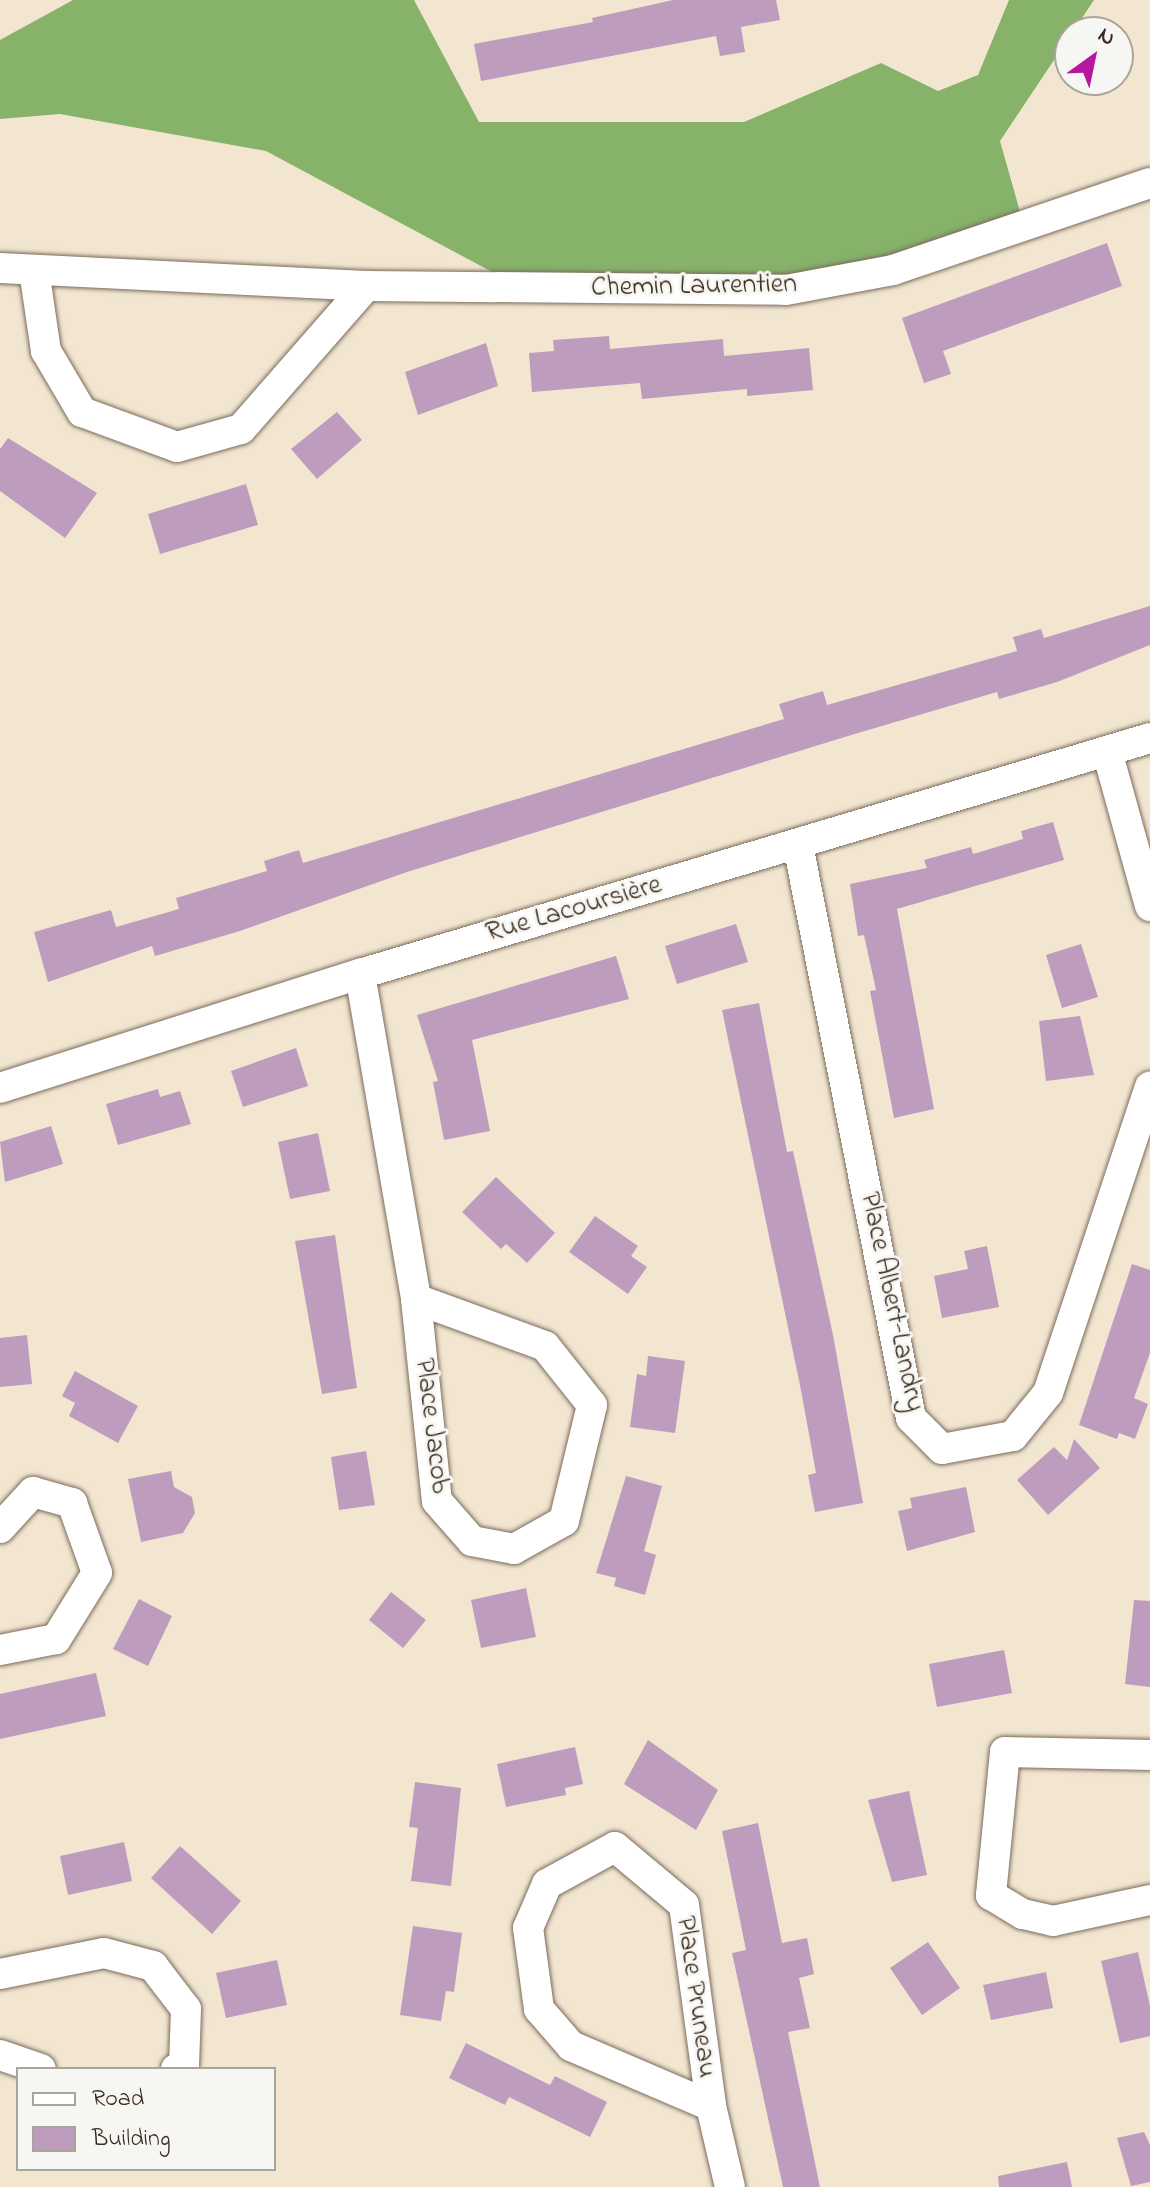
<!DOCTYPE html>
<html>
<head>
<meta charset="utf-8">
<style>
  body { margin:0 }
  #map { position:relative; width:1150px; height:2187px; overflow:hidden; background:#f3e6d1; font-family:"Indie Flower",sans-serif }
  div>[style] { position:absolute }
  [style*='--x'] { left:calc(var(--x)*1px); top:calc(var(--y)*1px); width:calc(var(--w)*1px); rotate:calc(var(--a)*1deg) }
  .forest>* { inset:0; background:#86b26a }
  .building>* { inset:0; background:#be9cbd }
  .roads { filter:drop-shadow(0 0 2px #7b6c5d) drop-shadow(0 0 2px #7b6c5d) }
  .street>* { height:30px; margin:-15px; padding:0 15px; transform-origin:15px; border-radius:15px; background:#fff }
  span { translate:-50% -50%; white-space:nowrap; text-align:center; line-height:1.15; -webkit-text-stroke:6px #f6f6f2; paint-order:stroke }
  .street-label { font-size:28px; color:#3b2a1e }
  .legend { position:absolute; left:16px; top:2067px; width:260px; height:104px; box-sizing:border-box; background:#f6f6f2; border:2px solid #aba49d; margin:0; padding:10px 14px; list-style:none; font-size:24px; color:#3b2a1e }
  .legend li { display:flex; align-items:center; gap:16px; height:40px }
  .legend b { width:40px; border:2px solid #aba49d }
  .north { position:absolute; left:1054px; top:16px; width:80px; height:80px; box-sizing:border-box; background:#f6f6f2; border:2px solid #aba49d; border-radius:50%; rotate:33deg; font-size:22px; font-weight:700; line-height:32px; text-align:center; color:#3b2a1e }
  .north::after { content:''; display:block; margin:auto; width:28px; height:36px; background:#b5179e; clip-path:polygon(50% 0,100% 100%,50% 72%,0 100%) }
</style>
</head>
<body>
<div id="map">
  <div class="forest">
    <div style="clip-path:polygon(73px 0,414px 0,479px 122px,744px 122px,881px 63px,938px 91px,978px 75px,1009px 0,1094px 0,1000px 141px,1024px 226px,893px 270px,522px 288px,266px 151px,60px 114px,0 119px,0 40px)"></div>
  </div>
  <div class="building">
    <div style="clip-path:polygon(673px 0,776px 0,780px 20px,741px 27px,745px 52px,720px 56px,716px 36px,481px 81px,474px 44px,593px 22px,592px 18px)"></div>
    <div style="clip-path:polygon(1107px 243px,1122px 286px,943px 351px,951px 374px,924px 383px,902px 318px)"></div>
    <div style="clip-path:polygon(609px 336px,610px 349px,723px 339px,724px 356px,809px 348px,813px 390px,747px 396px,747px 389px,642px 399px,640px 383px,532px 392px,529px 353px,554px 351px,553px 340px)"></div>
    <div style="clip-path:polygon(486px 343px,498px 386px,418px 415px,405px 372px)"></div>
    <div style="clip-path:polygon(337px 412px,362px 440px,317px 479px,291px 449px)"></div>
    <div style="clip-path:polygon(8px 438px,97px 493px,65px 538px,0 491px,0 449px)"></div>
    <div style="clip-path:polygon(246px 484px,258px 525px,160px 554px,148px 514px)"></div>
    <div style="clip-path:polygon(1150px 606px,1150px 645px,1057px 682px,999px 699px,997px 692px,848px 736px,407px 872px,240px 931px,155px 956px,152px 946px,48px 982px,34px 932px,111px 910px,116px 927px,179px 909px,176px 898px,267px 871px,264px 861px,299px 850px,303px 863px,784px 719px,779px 704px,823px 691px,827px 705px,1017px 651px,1013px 637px,1041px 629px,1044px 638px)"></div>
    <div style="clip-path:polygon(1053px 822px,1064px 860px,897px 909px,934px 1109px,894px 1118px,870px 991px,876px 990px,864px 935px,858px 936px,850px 884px,927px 868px,924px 860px,971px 847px,973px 854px,1023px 839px,1021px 831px)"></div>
    <div style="clip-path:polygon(736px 924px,748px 962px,677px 984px,665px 946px)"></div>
    <div style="clip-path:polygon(1081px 944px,1098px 997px,1062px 1008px,1046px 955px)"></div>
    <div style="clip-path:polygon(616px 956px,629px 999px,472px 1040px,490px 1131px,444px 1140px,433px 1082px,438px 1081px,417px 1015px)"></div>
    <div style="clip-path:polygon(759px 1003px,787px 1152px,793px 1151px,833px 1335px,863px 1503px,815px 1512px,808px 1475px,816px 1473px,801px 1390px,722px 1010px)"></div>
    <div style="clip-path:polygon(1080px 1016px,1094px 1075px,1046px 1081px,1039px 1021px)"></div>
    <div style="clip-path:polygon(296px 1048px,308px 1086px,243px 1107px,231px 1071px)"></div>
    <div style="clip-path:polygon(158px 1089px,160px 1097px,180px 1091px,191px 1124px,118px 1145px,106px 1104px)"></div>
    <div style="clip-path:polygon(51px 1126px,63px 1164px,5px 1182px,0 1142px)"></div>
    <div style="clip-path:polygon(318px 1133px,330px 1191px,290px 1199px,278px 1142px)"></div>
    <div style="clip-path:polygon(496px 1177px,555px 1233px,527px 1263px,506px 1244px,501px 1249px,462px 1212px)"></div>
    <div style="clip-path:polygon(595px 1216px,638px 1246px,631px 1256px,647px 1267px,628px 1294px,569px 1252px)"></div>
    <div style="clip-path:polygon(335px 1235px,357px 1388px,322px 1394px,295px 1241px)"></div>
    <div style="clip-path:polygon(987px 1246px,999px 1307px,942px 1318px,934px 1276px,968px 1269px,964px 1251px)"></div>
    <div style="clip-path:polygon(1132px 1264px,1150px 1270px,1150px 1353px,1134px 1398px,1148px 1404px,1135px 1439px,1119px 1433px,1117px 1439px,1079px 1425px)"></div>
    <div style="clip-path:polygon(27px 1335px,32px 1384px,0 1387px,0 1338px)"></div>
    <div style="clip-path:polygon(648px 1356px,685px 1361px,675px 1433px,630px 1427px,637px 1374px,646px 1376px)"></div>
    <div style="clip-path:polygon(75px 1371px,138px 1406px,118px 1443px,69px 1416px,75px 1403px,62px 1396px)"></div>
    <div style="clip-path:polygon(1074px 1439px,1100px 1468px,1048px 1515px,1017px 1480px,1054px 1447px,1067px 1460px)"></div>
    <div style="clip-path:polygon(366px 1451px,375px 1505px,339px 1510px,331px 1457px)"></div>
    <div style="clip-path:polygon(171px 1471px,174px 1487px,192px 1497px,195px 1513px,183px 1533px,141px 1542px,128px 1479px)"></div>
    <div style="clip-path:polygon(626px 1476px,662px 1486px,644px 1551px,656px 1555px,645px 1595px,614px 1586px,616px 1578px,596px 1573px)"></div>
    <div style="clip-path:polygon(966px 1487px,975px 1532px,907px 1551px,898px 1511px,912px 1508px,910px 1498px)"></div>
    <div style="clip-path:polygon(526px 1588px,536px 1637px,481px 1648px,471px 1600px)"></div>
    <div style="clip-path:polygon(391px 1592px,426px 1620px,403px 1648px,369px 1620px)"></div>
    <div style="clip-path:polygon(139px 1599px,172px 1616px,148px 1666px,113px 1649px)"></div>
    <div style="clip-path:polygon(1134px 1600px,1150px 1601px,1150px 1687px,1125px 1684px)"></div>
    <div style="clip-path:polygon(1004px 1650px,1012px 1693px,937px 1707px,929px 1664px)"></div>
    <div style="clip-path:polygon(96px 1673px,106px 1716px,0 1739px,0 1694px)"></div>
    <div style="clip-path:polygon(648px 1740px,718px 1790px,696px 1830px,624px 1784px)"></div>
    <div style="clip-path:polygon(575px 1747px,583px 1784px,565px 1788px,566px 1795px,506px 1807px,497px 1764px)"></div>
    <div style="clip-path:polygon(415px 1782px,461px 1788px,451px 1886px,411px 1881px,418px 1828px,409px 1827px)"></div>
    <div style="clip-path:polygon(909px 1791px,927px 1875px,892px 1882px,868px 1800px)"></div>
    <div style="clip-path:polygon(758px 1823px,782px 1943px,807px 1938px,814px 1974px,799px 1978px,810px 2028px,788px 2032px,820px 2187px,783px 2187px,732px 1953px,746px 1950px,722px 1831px)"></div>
    <div style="clip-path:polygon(124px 1842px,132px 1881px,68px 1895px,60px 1856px)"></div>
    <div style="clip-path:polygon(180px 1846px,241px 1901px,212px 1934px,151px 1878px)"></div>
    <div style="clip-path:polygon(413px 1926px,462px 1933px,454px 1992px,446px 1991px,441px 2021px,400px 2015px)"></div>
    <div style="clip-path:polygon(928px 1942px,960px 1988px,922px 2015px,890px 1968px)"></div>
    <div style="clip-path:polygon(1138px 1952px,1150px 2006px,1150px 2036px,1120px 2043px,1101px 1961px)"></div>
    <div style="clip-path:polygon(277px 1960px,287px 2005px,226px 2018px,216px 1973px)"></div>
    <div style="clip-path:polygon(1046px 1972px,1053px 2008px,991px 2020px,983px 1985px)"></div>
    <div style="clip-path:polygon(466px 2043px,550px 2085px,555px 2076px,607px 2102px,590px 2137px,509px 2097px,505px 2105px,449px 2078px)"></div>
    <div style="clip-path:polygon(1144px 2132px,1150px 2145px,1150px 2182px,1131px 2186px,1117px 2138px)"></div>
    <div style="clip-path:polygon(1067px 2162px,1072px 2187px,999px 2187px,998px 2176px)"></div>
  </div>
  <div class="roads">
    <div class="street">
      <div style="--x:0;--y:268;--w:366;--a:2.8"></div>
      <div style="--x:366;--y:286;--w:420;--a:0.5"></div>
      <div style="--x:786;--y:290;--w:109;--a:-10.6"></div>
      <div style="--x:893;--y:270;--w:271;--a:-18.7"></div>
      <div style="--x:34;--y:270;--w:82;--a:81.6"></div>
      <div style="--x:46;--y:351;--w:71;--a:59.5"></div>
      <div style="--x:82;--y:412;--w:101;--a:20.2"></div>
      <div style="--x:177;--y:447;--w:66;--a:-15.7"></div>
      <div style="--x:241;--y:429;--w:190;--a:-48.8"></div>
      <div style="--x:1107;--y:751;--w:161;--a:74.5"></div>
      <div style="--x:798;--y:845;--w:584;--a:78.84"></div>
      <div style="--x:911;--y:1418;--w:44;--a:45"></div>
      <div style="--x:942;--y:1449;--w:72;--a:-10.4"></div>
      <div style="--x:1013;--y:1436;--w:55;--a:-50.9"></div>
      <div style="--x:1048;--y:1393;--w:323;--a:-71.6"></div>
      <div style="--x:360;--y:974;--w:330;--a:80.2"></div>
      <div style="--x:416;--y:1299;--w:203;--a:84.1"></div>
      <div style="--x:437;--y:1501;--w:53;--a:48.8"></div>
      <div style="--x:472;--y:1541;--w:43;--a:10.8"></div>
      <div style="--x:514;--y:1549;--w:57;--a:-29.2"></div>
      <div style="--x:564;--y:1521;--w:119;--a:-76.4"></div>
      <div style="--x:592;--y:1405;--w:75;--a:-128.5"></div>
      <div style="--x:545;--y:1346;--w:137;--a:-160"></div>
      <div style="--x:0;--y:1088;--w:378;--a:-17.6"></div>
      <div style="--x:360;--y:974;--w:824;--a:-16.63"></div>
      <div style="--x:0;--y:1528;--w:49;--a:-47.5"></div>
      <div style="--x:33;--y:1492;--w:41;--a:15.8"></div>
      <div style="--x:72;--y:1503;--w:74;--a:70.3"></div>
      <div style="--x:97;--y:1573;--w:78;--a:121.8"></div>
      <div style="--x:56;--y:1639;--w:57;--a:168.9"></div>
      <div style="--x:1150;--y:1755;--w:145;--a:-178.8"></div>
      <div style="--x:1005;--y:1752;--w:144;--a:95.6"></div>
      <div style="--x:991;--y:1895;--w:37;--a:31"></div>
      <div style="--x:1023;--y:1914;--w:31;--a:13"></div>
      <div style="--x:1053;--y:1921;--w:99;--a:-12.2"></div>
      <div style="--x:0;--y:1974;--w:106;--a:-11.4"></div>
      <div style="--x:104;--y:1953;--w:51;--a:14.9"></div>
      <div style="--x:153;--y:1966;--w:54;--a:52.5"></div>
      <div style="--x:186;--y:2009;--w:56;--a:92"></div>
      <div style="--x:184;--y:2065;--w:9;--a:153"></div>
      <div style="--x:0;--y:2055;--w:43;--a:18.9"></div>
      <div style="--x:711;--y:2106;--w:152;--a:-156.8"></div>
      <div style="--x:571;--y:2046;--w:49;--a:-130.9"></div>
      <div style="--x:539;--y:2009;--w:82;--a:-97.7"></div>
      <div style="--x:528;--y:1928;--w:48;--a:-66.6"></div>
      <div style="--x:547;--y:1884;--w:77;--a:-28.6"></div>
      <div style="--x:615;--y:1847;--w:90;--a:40"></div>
      <div style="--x:684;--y:1905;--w:203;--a:82.3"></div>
      <div style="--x:711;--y:2106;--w:83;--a:76.8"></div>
    </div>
  </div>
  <div class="street-label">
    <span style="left:694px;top:287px;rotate:-1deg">Chemin Laurentien</span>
    <span style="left:574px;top:910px;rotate:-16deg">Rue Lacoursière</span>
    <span style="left:891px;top:1302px;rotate:78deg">Place Albert-Landry</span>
    <span style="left:431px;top:1426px;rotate:83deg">Place Jacob</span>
    <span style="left:695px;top:1997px;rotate:82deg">Place Pruneau</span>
  </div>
  <ul class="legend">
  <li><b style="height:10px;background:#fff"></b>Road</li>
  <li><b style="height:22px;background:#be9cbd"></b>Building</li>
  </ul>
  <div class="north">N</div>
</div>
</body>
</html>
